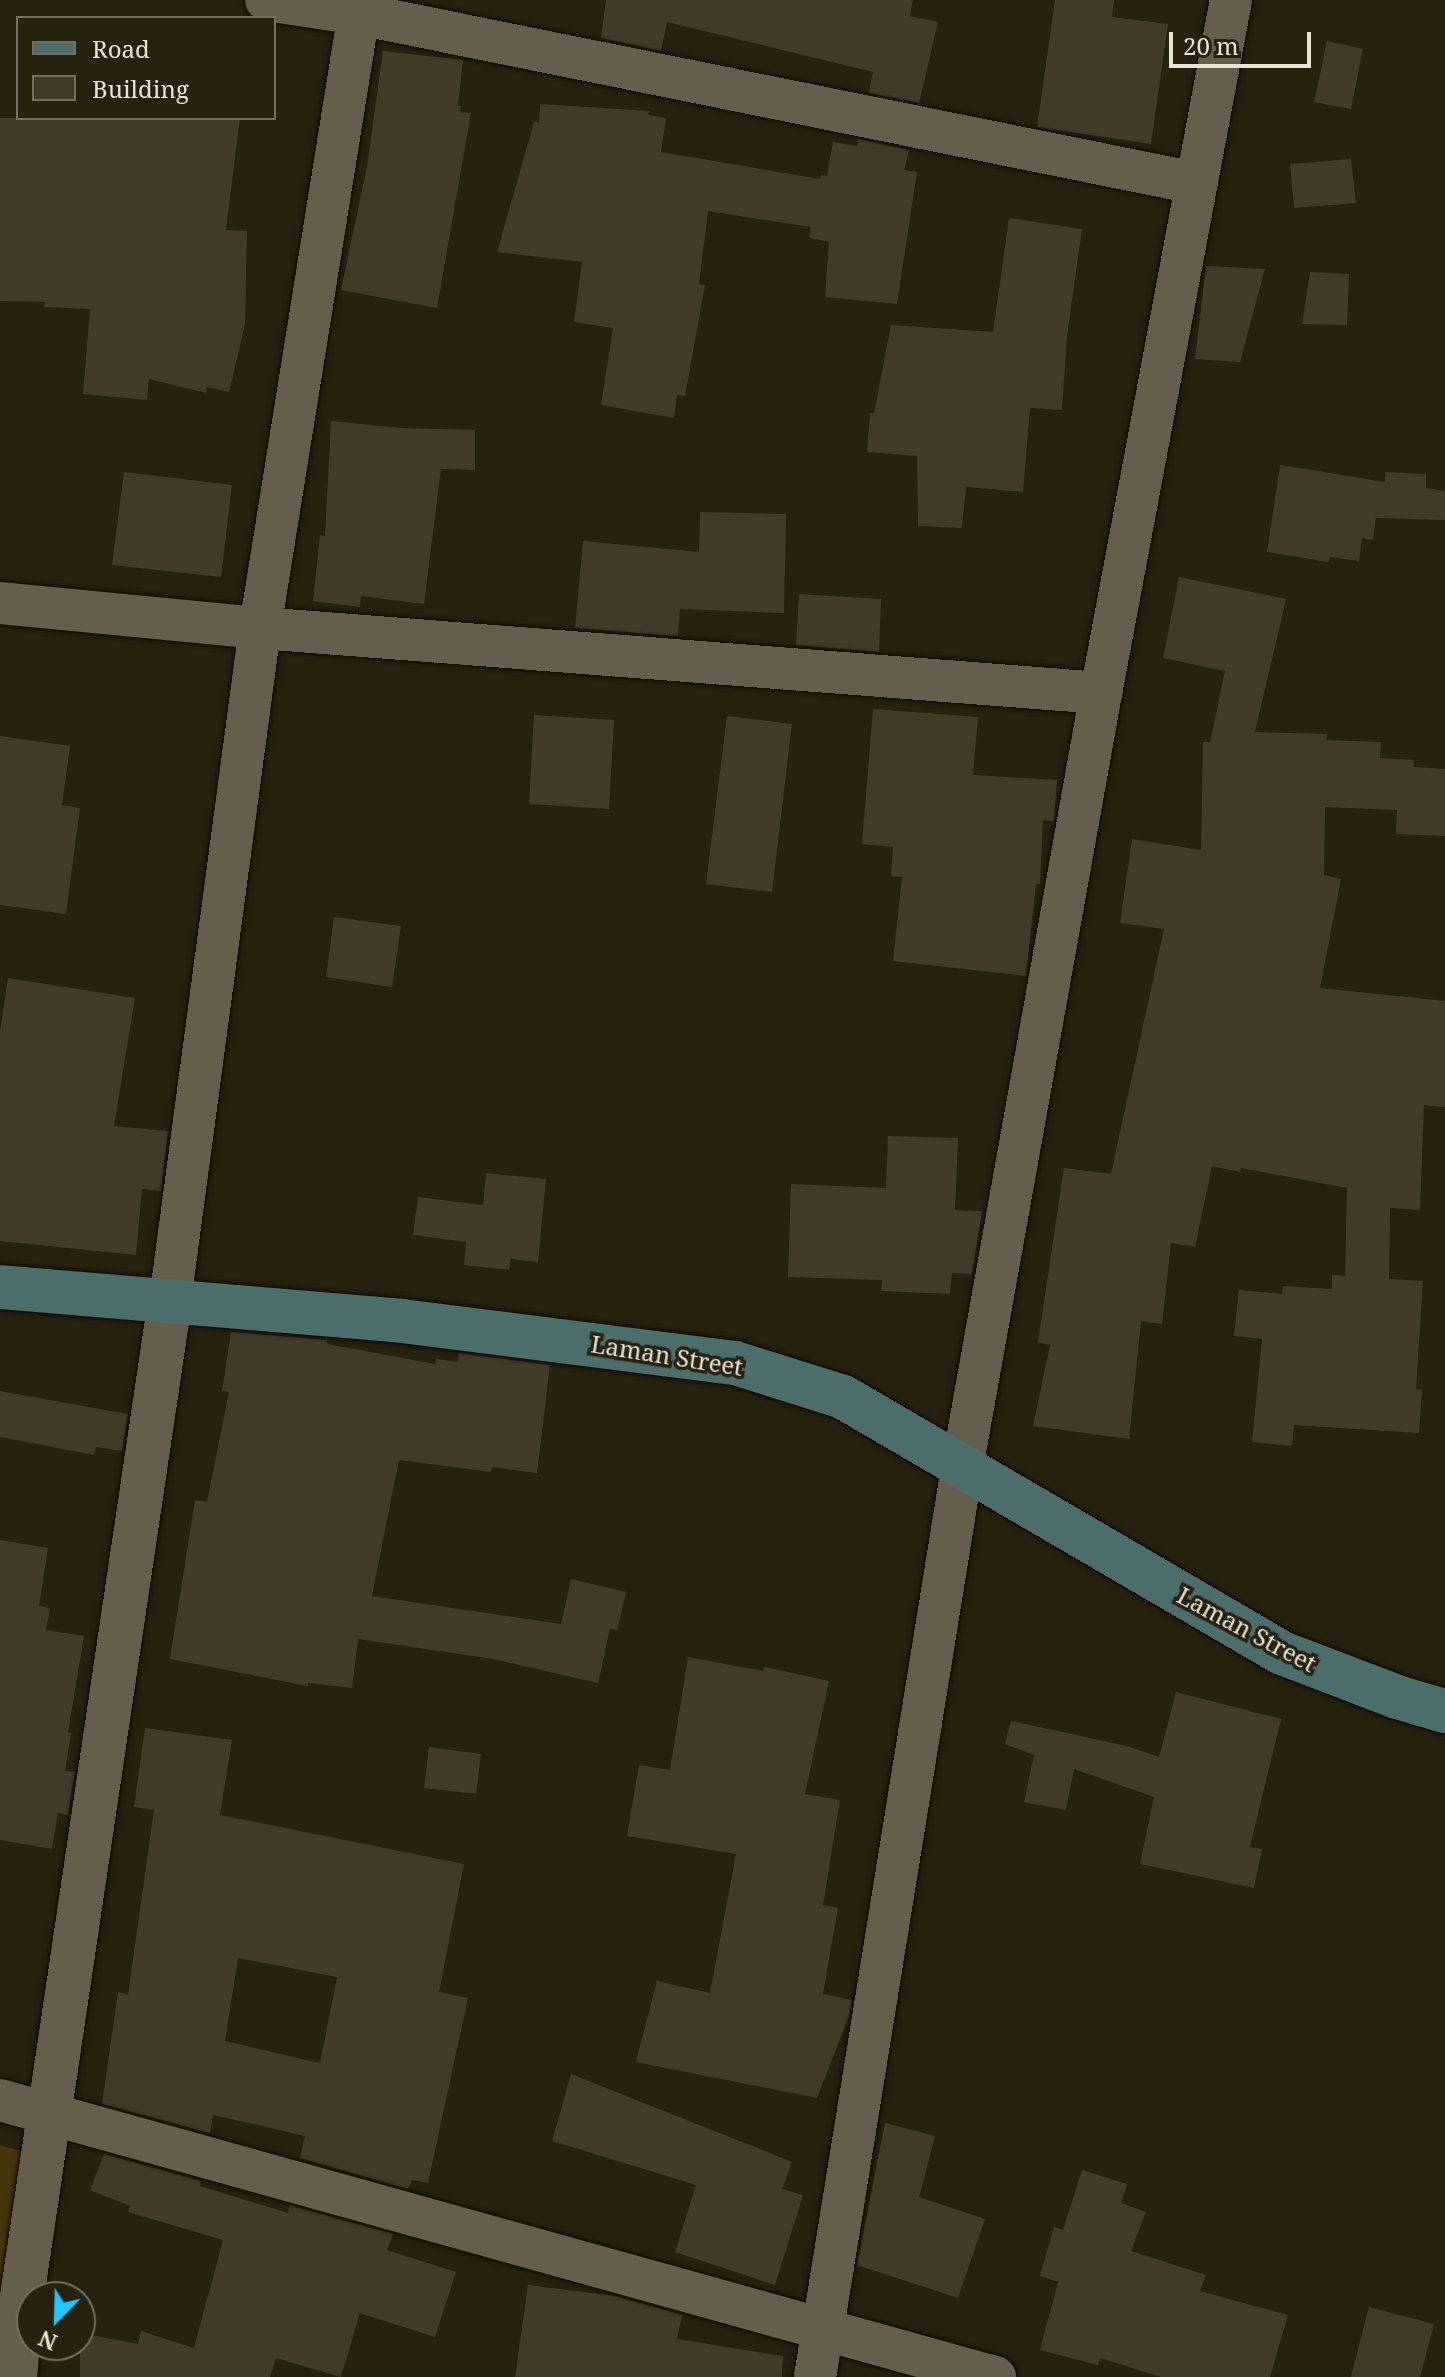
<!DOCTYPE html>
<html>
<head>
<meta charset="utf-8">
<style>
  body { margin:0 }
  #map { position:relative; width:1445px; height:2377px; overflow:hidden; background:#272110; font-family:"Noto Serif",serif }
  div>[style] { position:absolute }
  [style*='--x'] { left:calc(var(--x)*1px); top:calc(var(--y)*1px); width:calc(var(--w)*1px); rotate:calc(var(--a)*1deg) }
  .green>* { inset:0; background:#44350b }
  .building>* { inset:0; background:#423b2a }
  .roads { filter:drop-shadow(0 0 2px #100a00) drop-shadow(0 0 2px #100a00) }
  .minor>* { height:42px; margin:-21px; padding:0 21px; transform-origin:21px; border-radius:21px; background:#655e4c }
  .tertiary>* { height:44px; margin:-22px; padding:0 22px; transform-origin:22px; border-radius:22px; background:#655e4c }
  .secondary>* { height:44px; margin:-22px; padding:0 22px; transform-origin:22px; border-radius:22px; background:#4b6e6c }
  span { translate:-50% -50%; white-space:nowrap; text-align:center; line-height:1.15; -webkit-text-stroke:7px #272110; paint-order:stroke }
  .street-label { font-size:24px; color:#e8e4d9 }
  .legend { position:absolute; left:16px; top:16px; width:260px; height:104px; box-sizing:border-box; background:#272110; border:2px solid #746f60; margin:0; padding:10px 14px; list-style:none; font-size:24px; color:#e8e4d9 }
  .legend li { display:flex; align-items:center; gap:16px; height:40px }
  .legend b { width:40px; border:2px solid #746f60 }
  .north { position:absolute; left:16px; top:2281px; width:80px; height:80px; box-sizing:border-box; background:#272110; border:2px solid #746f60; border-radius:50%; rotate:203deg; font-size:22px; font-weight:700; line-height:32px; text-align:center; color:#e8e4d9 }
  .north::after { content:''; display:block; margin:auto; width:28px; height:36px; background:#1acafc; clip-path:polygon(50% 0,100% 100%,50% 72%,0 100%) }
  .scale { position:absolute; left:1169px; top:32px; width:142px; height:36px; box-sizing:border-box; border:4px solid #e8e4d9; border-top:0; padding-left:10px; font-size:24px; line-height:28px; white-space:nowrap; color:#e8e4d9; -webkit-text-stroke:6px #272110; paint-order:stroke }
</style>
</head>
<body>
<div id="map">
  <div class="green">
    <div style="clip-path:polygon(0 2145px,24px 2152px,0 2366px)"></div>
  </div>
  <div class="building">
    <div style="clip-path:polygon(606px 0,913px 0,910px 16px,938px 22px,919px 103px,869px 93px,873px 72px,667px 22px,661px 51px,601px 38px)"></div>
    <div style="clip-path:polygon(1055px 0,1114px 0,1112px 17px,1168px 24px,1151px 144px,1037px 127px)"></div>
    <div style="clip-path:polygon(1327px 41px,1363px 49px,1351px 109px,1314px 102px)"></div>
    <div style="clip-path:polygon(383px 51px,463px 60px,458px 106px,461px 106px,460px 112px,471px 113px,437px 308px,341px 290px,367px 167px)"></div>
    <div style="clip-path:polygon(540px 104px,649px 111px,648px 115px,666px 118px,661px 152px,820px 179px,821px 175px,827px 176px,833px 142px,857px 146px,858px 139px,909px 150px,904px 170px,917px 172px,897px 304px,825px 297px,829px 242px,809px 238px,811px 227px,708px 211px,699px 284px,705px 285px,685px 396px,677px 395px,674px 418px,601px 405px,613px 328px,574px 322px,582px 262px,497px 252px,534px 122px,539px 122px)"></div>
    <div style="clip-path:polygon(0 118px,240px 118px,226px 230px,247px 231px,245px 324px,229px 392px,207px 387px,206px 393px,149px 379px,147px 400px,83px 394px,90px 309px,44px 307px,45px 302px,0 301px)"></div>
    <div style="clip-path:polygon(1351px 159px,1356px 203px,1294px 208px,1290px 164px)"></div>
    <div style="clip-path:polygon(1009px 218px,1082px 229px,1067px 336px,1062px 410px,1030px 408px,1023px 492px,966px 487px,962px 528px,918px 526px,917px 456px,867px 452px,870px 413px,874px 413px,891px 325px,993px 332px)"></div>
    <div style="clip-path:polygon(1206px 266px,1265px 269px,1240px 362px,1195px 359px)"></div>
    <div style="clip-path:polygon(1310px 272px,1349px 274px,1347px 325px,1302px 324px)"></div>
    <div style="clip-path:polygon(331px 421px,400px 428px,475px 430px,475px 470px,441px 469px,424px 604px,361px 596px,360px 607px,313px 601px,320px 535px,325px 536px)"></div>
    <div style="clip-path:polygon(1280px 465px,1385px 482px,1385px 472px,1426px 474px,1426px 488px,1445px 491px,1445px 520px,1376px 518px,1373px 540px,1362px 538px,1359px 561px,1330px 557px,1329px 562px,1267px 552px)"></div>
    <div style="clip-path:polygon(124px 472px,232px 485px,221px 577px,112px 565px)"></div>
    <div style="clip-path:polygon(700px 512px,786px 514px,784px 613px,680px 609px,678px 636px,575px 628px,583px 541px,699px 552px)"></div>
    <div style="clip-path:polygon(1179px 577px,1286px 599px,1255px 732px,1327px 734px,1326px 740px,1381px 742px,1380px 758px,1414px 760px,1413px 767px,1445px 769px,1445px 836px,1396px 834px,1397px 810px,1325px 807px,1324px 875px,1341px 879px,1320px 988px,1445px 1001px,1445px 1107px,1424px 1105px,1420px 1210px,1390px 1208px,1389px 1279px,1423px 1281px,1416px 1389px,1422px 1390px,1419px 1433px,1294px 1425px,1292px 1446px,1252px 1442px,1262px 1339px,1234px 1336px,1239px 1290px,1282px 1294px,1283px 1286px,1332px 1289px,1332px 1275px,1345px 1276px,1347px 1188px,1241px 1168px,1240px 1172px,1212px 1166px,1195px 1247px,1171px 1243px,1162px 1324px,1141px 1321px,1129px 1439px,1033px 1426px,1050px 1345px,1038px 1342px,1064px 1168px,1111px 1174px,1164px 929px,1120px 923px,1132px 839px,1201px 850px,1203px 742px,1210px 742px,1225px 671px,1163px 658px)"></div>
    <div style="clip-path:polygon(799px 594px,881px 599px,879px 652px,796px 645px)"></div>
    <div style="clip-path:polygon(873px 709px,978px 717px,973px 775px,1057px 780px,1054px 821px,1043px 820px,1040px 884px,1036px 884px,1026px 976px,893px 961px,902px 877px,891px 876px,893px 847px,862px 844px)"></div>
    <div style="clip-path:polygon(534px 715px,614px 720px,609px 809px,529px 804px)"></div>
    <div style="clip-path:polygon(727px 716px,792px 724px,772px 892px,706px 884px)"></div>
    <div style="clip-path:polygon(0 736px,70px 746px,62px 805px,80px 808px,66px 914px,0 905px)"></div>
    <div style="clip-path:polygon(334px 917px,401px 926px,392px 987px,326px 977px)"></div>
    <div style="clip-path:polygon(8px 978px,135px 998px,114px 1126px,168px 1131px,161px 1191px,142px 1189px,136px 1255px,0 1241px,0 1032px)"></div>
    <div style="clip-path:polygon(888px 1136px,958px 1138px,955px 1210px,982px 1211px,972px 1274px,952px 1273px,950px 1294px,881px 1291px,882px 1280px,788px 1277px,791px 1184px,886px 1188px)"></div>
    <div style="clip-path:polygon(486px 1173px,546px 1179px,538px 1262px,511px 1259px,509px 1270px,464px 1265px,466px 1242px,413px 1235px,418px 1197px,483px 1205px)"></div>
    <div style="clip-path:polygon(231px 1332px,327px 1340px,327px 1344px,435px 1364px,436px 1359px,458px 1362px,459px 1353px,550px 1365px,537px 1473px,492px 1467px,491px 1472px,399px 1460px,372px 1596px,561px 1624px,571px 1579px,626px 1592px,617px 1630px,610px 1629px,598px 1683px,493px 1659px,358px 1639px,352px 1688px,308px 1683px,308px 1686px,170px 1659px,195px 1500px,207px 1502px,229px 1392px,222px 1391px)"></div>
    <div style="clip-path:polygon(0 1391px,128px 1414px,122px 1451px,96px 1447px,94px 1455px,0 1437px)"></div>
    <div style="clip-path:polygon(0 1540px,48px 1548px,39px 1606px,50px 1608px,46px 1630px,84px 1636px,68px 1732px,71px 1733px,65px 1771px,75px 1772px,72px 1787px,68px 1815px,58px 1813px,52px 1849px,0 1840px)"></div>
    <div style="clip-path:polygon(688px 1657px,763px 1671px,764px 1667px,829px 1681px,805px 1794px,840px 1800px,823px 1905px,838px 1908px,823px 1994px,852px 2000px,849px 2016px,817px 2098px,636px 2062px,657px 1981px,710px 1993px,736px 1854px,627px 1836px,639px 1765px,670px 1770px)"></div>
    <div style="clip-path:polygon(1176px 1692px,1281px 1719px,1250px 1847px,1262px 1849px,1254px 1888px,1140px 1864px,1154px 1797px,1074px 1769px,1066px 1810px,1024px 1802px,1034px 1755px,1005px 1744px,1011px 1721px,1127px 1746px,1159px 1757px)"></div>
    <div style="clip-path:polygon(evenodd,145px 1728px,232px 1740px,220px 1815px,464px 1864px,439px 1992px,468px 1998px,428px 2183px,412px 2180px,408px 2189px,300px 2158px,305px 2136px,213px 2115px,210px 2133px,102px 2104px,118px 1992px,128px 1994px,154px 1810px,134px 1807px,145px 1728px,238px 1958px,337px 1977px,320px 2063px,225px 2041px,238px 1958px)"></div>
    <div style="clip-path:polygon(429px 1747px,481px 1754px,476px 1794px,424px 1788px)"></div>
    <div style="clip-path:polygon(571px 2074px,792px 2162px,782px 2189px,803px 2195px,775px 2285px,675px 2252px,696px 2185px,552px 2141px)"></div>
    <div style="clip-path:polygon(885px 2123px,935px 2136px,919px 2197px,985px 2219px,958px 2298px,857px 2265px)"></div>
    <div style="clip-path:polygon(104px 2154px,201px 2181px,200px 2186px,288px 2213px,289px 2205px,393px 2234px,387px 2250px,456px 2272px,435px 2337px,360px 2313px,341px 2377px,276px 2358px,270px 2377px,80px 2377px,80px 2333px,138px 2344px,141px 2331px,194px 2348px,223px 2240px,128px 2212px,130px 2206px,90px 2190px)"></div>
    <div style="clip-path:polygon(1082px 2170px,1127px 2184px,1121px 2203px,1146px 2212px,1131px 2251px,1206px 2275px,1200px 2291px,1288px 2315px,1270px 2377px,1161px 2377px,1100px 2358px,1098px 2365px,1040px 2350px,1058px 2282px,1040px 2276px,1054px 2227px,1063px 2230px)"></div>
    <div style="clip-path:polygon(528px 2285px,615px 2296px,682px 2315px,677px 2339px,783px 2356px,782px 2377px,515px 2377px)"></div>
    <div style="clip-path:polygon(1369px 2307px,1434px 2324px,1420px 2377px,1351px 2377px)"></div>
  </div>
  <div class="roads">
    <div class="minor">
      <div style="--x:266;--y:0;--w:94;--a:8.6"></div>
      <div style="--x:359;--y:14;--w:853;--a:11.43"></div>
      <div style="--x:0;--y:603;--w:261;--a:5.5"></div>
      <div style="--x:260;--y:628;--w:844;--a:4.42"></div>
      <div style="--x:170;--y:1301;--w:679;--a:-82.38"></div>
      <div style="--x:260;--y:628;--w:636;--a:-80.86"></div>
      <div style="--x:0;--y:2100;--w:1033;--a:15.56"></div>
      <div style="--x:815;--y:2377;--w:921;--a:-80.81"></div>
      <div style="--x:962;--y:1468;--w:787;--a:-79.83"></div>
      <div style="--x:1101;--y:693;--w:705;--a:-79.38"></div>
    </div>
    <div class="tertiary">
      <div style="--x:15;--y:2377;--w:80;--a:-85"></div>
      <div style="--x:22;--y:2297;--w:1007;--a:-81.55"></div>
    </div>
    <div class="secondary">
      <div style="--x:0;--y:1287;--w:403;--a:4.8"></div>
      <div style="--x:402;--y:1321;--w:336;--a:7.2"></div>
      <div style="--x:735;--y:1363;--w:113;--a:17.5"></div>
      <div style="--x:843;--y:1397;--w:508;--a:30.25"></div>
      <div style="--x:1282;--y:1653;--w:123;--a:20.9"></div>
      <div style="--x:1397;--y:1697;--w:50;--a:16.3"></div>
    </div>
  </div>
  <div class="street-label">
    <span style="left:667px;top:1355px;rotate:9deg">Laman Street</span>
    <span style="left:1247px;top:1629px;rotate:28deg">Laman Street</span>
  </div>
  <ul class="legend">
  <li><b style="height:10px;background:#4b6e6c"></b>Road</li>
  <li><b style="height:22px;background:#423b2a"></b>Building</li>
  </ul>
  <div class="north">N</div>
  <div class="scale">20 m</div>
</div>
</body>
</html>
